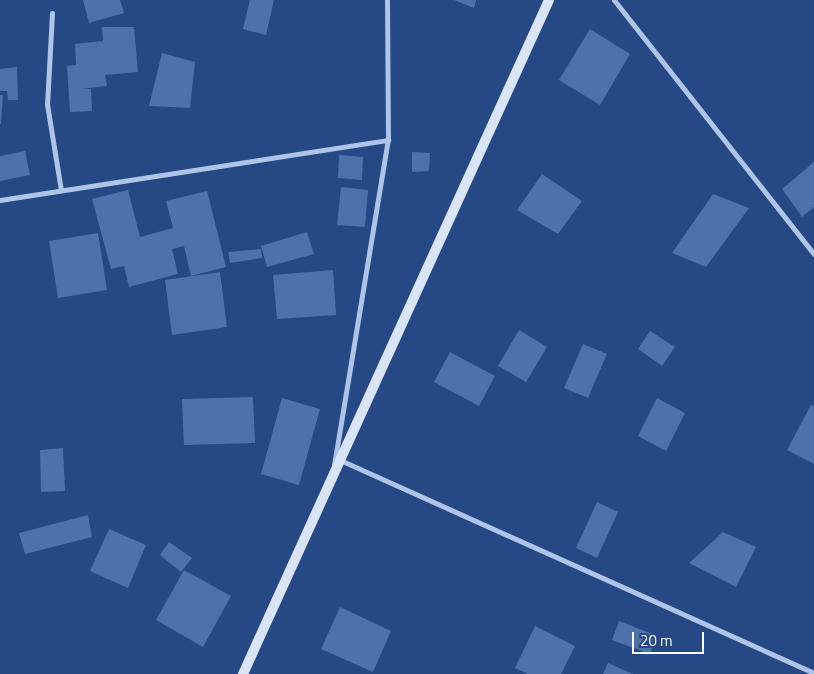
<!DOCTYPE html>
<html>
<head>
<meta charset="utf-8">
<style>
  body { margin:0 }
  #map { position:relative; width:814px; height:674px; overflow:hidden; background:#264884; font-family:"Titillium Web",sans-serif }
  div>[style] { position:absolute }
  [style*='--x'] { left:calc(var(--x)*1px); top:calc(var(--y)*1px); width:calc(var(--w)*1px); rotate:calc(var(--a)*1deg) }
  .building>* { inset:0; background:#4e70ac }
  .minor>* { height:5px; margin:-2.5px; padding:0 2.5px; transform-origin:2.5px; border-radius:2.5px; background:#afc4e8 }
  .secondary>* { height:10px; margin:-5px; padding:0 5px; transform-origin:5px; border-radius:5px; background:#d9e4f7 }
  span { translate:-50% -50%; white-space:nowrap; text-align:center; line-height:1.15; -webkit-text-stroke:5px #264884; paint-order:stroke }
  .scale { position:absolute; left:632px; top:632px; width:72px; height:22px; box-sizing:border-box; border:2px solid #fff; border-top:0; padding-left:6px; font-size:15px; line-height:18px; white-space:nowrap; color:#fff; -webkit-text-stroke:4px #264884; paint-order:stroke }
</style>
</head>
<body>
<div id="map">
  <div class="building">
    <div style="clip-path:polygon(83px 0,120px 0,124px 13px,89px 23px)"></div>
    <div style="clip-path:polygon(250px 0,274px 0,266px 35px,243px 29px)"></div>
    <div style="clip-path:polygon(454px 0,476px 0,474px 8px)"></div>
    <div style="clip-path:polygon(102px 27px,134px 27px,138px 72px,105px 75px,107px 86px,81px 89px,91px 89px,92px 111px,70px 112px,67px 66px,76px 65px,75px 44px,103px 41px)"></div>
    <div style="clip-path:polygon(590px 29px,630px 54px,600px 105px,559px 80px)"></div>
    <div style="clip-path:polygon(162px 53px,195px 62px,190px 108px,149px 106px)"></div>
    <div style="clip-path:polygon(17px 67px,18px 100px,8px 100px,7px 91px,0 91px,0 69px)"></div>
    <div style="clip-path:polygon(0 95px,3px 95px,1px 124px,0 124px)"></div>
    <div style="clip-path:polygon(25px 151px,30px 175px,0 181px,0 156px)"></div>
    <div style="clip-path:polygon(412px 152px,430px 153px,429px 171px,412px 172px)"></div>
    <div style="clip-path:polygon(339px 155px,363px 157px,362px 180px,338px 178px)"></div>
    <div style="clip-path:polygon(814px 162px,814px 207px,802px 217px,782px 189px)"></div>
    <div style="clip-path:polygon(542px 174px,582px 201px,558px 234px,517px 210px)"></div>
    <div style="clip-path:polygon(341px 187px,368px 190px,365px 227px,337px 225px)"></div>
    <div style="clip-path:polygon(128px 190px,140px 237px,173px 228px,166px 201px,207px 191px,226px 267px,191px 276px,184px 246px,172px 249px,178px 274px,129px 287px,124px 266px,111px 269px,92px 199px)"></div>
    <div style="clip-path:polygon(713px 194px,749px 208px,706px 267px,672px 253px)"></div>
    <div style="clip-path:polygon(307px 232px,314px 254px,267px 267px,261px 246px)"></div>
    <div style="clip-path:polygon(98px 233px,107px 290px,58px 298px,49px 241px)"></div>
    <div style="clip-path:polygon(261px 249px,262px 258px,230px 263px,228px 252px)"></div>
    <div style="clip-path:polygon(333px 270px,336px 315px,277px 319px,273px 275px)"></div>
    <div style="clip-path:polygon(220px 272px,227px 327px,172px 335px,165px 280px)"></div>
    <div style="clip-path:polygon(519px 330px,547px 347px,526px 382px,498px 366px)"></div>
    <div style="clip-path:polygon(650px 331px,675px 347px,662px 366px,638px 349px)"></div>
    <div style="clip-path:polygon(583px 344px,607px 354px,588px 398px,564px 388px)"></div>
    <div style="clip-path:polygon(450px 352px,495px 376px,479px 406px,434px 382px)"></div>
    <div style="clip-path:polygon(253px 397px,255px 443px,184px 445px,182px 399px)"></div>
    <div style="clip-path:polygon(282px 398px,320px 409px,299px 485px,261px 474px)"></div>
    <div style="clip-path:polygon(657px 398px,685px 413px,666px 451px,638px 436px)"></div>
    <div style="clip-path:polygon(811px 405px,814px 406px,814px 464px,787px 450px)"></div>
    <div style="clip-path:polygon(63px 448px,65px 491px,41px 492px,40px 450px)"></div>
    <div style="clip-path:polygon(597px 502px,618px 512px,597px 558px,576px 548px)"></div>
    <div style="clip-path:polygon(88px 515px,92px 537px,25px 554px,19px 533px)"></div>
    <div style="clip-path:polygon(109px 529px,146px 545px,128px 588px,90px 571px)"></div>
    <div style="clip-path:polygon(723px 532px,756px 547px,736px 587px,689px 563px)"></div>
    <div style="clip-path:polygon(169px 542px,192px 558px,181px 572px,160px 555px)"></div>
    <div style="clip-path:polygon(184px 570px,231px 596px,203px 647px,156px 620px)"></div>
    <div style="clip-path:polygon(340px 607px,391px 631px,373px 672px,321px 649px)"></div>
    <div style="clip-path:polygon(619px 621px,657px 636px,650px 654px,612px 640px)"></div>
    <div style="clip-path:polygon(535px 626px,575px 646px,561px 674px,528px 674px,515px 668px)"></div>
    <div style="clip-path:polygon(608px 663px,633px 674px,603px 674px)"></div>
  </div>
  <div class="minor">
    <div style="--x:614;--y:0;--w:323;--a:51.8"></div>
    <div style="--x:52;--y:13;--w:91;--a:93.1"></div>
    <div style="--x:47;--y:104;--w:87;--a:80.8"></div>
    <div style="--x:0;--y:200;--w:393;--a:-8.8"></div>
    <div style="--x:340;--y:460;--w:520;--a:24.2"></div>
    <div style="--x:334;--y:465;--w:329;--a:-80.6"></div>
    <div style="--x:388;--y:140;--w:140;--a:-90.4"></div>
  </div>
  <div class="secondary">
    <div style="--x:243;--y:674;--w:740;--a:-65.58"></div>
  </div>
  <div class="scale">20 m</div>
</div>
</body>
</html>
